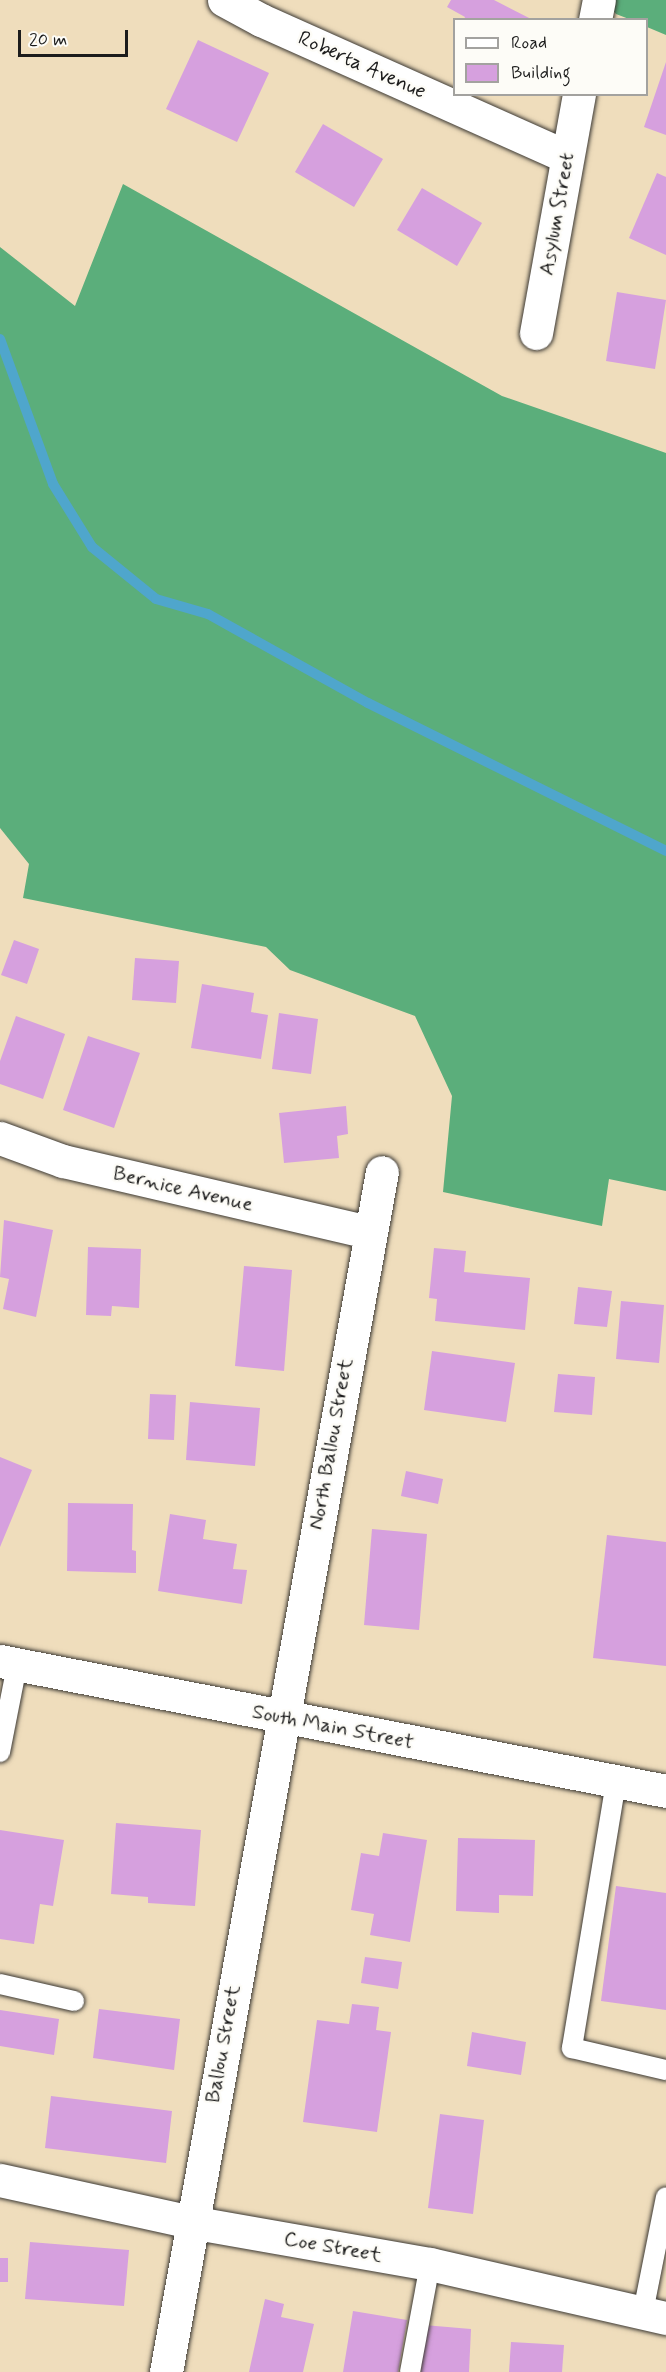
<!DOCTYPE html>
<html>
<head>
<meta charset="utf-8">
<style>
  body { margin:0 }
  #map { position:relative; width:666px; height:2372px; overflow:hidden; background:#efddbc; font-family:Mynerve,sans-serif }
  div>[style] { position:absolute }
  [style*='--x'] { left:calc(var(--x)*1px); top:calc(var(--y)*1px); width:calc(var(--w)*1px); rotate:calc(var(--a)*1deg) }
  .forest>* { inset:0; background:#5bae7b }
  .stream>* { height:10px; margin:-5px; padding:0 5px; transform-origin:5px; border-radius:5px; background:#4fa6cc }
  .building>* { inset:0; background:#d6a0de }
  .roads { filter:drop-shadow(0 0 2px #3c3934) drop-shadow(0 0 2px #3c3934) }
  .lane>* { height:20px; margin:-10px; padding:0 10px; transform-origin:10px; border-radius:10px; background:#fff }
  .street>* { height:33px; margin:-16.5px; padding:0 16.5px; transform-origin:16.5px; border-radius:16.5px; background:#fff }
  .secondary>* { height:33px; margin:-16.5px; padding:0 16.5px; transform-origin:16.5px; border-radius:16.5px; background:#fff }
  span { translate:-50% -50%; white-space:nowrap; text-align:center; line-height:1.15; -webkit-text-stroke:5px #fdfcf7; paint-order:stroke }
  .street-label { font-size:21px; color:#1c1c1c }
  .legend { position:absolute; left:453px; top:18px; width:195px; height:78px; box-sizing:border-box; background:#fdfcf7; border:2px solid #a3a29f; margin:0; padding:8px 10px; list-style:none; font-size:18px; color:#1c1c1c }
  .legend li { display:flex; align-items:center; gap:12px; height:30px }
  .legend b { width:30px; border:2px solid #a3a29f }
  .scale { position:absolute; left:18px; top:30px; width:110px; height:27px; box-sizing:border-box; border:3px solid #1c1c1c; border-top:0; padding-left:8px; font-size:18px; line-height:21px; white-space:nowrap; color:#1c1c1c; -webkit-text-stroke:4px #fdfcf7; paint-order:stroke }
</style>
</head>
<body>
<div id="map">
  <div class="forest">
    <div style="clip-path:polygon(605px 0,666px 0,666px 35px,647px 27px,646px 20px,629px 19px,616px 14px)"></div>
    <div style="clip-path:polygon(123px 184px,502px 396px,666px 453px,666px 1191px,609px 1179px,602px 1226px,443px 1192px,452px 1096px,415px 1016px,290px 970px,266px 947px,23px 898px,29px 864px,0 828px,0 247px,75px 306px)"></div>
  </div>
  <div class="stream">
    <div style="--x:0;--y:339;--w:154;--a:69.9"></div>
    <div style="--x:53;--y:484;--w:74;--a:58.2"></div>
    <div style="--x:92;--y:547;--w:82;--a:39.1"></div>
    <div style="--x:156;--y:599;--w:54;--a:16.1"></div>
    <div style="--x:208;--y:614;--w:183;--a:29.1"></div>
    <div style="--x:368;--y:703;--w:333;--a:26.4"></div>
  </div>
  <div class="building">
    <div style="clip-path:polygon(451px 0,494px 0,533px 20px,464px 20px,465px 17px,447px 7px)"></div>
    <div style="clip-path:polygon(198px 40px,269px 73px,237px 142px,166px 109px)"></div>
    <div style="clip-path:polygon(666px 62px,666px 135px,644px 127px)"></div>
    <div style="clip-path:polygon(323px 124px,383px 159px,354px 207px,295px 172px)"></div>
    <div style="clip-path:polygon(657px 173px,666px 177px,666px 255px,629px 238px)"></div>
    <div style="clip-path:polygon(422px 188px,482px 223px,457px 266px,397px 230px)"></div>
    <div style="clip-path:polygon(617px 292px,666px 300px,655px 369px,606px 361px)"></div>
    <div style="clip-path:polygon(14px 940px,39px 949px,27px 984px,1px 975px)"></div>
    <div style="clip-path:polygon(135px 958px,179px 961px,176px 1003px,132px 1000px)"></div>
    <div style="clip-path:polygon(202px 984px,254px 993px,251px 1012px,268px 1015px,261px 1059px,191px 1048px)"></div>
    <div style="clip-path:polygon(279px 1013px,318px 1019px,311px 1074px,272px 1069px)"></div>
    <div style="clip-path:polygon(16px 1016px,65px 1034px,43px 1099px,0 1084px,0 1061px)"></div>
    <div style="clip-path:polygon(88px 1036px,140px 1053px,114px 1128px,63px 1110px)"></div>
    <div style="clip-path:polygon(346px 1106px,348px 1134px,337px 1136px,339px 1158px,284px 1163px,279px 1113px)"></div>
    <div style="clip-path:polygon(4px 1220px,53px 1230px,36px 1317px,3px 1309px,9px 1279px,0 1277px)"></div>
    <div style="clip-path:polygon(88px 1247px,141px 1249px,139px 1308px,112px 1306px,111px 1316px,86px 1315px)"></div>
    <div style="clip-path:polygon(434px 1248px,466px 1251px,464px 1272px,530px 1278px,525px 1330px,435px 1321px,437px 1299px,429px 1298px)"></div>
    <div style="clip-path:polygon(244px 1266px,292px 1270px,284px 1371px,235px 1366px)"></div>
    <div style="clip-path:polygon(578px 1287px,612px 1291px,607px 1327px,574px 1324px)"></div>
    <div style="clip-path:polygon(621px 1301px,664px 1305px,659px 1363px,616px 1359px)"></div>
    <div style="clip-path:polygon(432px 1351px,515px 1363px,506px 1422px,424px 1410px)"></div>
    <div style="clip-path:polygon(558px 1374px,595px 1377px,592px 1415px,554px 1412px)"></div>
    <div style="clip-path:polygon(150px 1394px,176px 1395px,174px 1440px,148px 1439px)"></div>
    <div style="clip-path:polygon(190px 1402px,260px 1408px,255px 1466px,186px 1460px)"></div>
    <div style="clip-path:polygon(0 1457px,32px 1470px,0 1547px)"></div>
    <div style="clip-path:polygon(406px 1471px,443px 1479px,438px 1504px,401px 1496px)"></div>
    <div style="clip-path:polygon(68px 1503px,133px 1504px,132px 1550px,136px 1551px,136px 1573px,67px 1571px)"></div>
    <div style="clip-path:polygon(170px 1514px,206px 1520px,203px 1539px,237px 1544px,233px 1569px,247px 1570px,242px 1604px,158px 1591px)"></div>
    <div style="clip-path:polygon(372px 1529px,427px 1534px,419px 1630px,364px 1625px)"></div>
    <div style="clip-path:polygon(607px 1535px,666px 1542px,666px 1666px,593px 1658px)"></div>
    <div style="clip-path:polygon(116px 1823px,201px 1830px,195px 1906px,148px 1903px,148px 1897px,111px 1894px)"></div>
    <div style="clip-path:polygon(0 1830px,64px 1840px,53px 1906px,40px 1904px,34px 1944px,0 1939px)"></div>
    <div style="clip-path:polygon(383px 1833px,427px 1840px,410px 1942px,370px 1935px,374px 1914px,351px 1910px,361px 1853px,379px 1856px)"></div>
    <div style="clip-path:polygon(458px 1838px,535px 1840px,533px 1896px,499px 1895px,499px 1913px,456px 1911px)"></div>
    <div style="clip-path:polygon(616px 1886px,666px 1893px,666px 2010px,601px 2001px)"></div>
    <div style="clip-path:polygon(365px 1957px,402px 1962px,398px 1989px,361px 1983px)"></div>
    <div style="clip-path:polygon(352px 2004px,379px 2007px,376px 2030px,391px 2032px,377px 2132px,303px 2122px,317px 2020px,349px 2024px)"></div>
    <div style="clip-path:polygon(99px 2009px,180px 2019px,174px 2070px,93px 2058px)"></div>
    <div style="clip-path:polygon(0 2010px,59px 2019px,54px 2055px,0 2046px)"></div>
    <div style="clip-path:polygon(472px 2032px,526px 2042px,521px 2075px,467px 2066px)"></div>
    <div style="clip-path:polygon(51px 2096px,172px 2111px,166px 2163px,45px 2148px)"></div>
    <div style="clip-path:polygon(440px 2114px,484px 2120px,473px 2214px,428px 2208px)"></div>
    <div style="clip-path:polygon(30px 2242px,129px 2250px,124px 2306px,25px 2299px)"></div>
    <div style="clip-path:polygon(0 2258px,8px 2258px,8px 2282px,0 2282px)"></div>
    <div style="clip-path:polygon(265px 2299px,284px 2304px,281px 2317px,314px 2324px,303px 2372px,249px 2372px)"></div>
    <div style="clip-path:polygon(353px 2311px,407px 2320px,398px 2372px,343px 2372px)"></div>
    <div style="clip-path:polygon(424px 2325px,471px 2329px,469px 2372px,421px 2372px)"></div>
    <div style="clip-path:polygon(511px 2342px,564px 2345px,562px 2372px,509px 2372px)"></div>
  </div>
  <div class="roads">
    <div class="lane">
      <div style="--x:0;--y:1752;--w:89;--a:-78.9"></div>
      <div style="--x:616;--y:1782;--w:270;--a:99.4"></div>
      <div style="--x:572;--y:2048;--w:97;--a:13.2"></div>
      <div style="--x:0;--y:1984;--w:76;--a:12.9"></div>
      <div style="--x:643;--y:2312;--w:117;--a:-78.7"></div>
      <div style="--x:410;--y:2372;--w:110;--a:-79.5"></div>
    </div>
    <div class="street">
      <div style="--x:224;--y:0;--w:42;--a:28.4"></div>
      <div style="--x:261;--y:20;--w:335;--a:24.1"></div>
      <div style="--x:595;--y:20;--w:20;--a:-79"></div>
      <div style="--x:536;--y:333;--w:243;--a:-79.8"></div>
      <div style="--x:0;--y:1138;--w:67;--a:20.1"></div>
      <div style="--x:63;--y:1161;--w:314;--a:13.1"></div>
      <div style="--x:0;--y:2180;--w:196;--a:12.4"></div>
      <div style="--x:191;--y:2222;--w:243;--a:10"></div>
      <div style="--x:430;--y:2264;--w:242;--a:12.9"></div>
      <div style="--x:166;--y:2372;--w:1219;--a:-79.8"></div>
    </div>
    <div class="secondary">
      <div style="--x:0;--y:1661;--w:679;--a:11.04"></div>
    </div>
  </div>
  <div class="street-label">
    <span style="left:362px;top:65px;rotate:24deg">Roberta Avenue</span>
    <span style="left:557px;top:214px;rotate:-80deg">Asylum Street</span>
    <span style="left:183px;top:1189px;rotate:13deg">Bernice Avenue</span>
    <span style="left:331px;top:1444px;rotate:-80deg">North Ballou Street</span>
    <span style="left:333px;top:1727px;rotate:11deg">South Main Street</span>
    <span style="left:223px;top:2044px;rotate:-80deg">Ballou Street</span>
    <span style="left:333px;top:2247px;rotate:10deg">Coe Street</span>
  </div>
  <ul class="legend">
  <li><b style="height:8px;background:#fff"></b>Road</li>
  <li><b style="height:16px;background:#d6a0de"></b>Building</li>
  </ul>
  <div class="scale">20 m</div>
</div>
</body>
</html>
